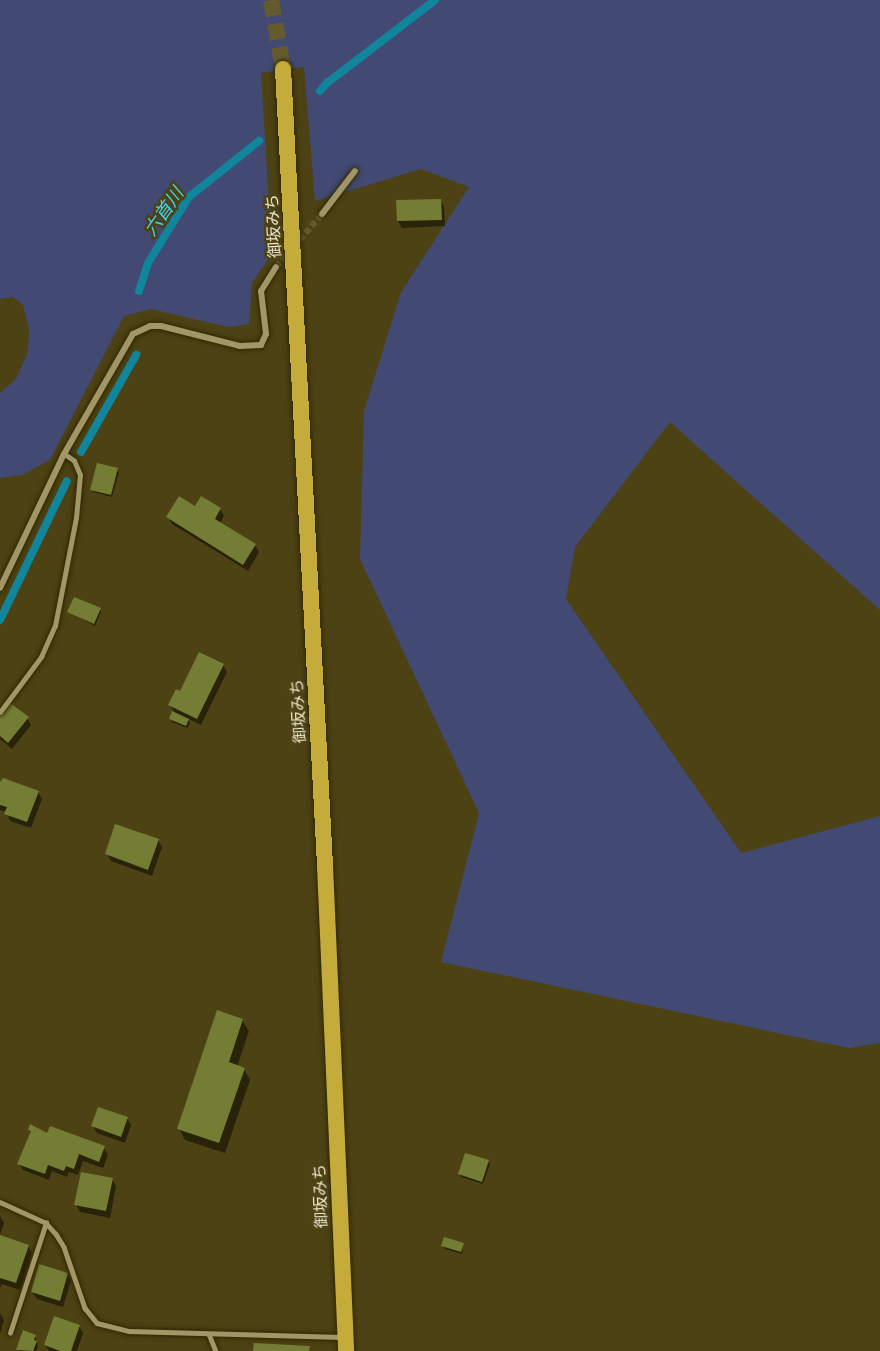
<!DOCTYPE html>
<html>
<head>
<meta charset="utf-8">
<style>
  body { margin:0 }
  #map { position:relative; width:880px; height:1351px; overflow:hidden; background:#4d4213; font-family:Karla,"Noto Sans JP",sans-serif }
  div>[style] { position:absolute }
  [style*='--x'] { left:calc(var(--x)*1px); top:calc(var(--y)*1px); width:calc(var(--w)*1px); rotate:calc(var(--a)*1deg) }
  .green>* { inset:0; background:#424973 }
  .shadow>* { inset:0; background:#0007 }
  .stream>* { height:8px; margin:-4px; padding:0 4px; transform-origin:4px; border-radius:4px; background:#10859b }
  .building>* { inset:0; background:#747d34 }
  .minor-tunnel>* { height:6px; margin-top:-3px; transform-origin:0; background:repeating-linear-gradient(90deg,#655a2f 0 6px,transparent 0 9px) }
  .trunk-tunnel>* { height:16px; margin-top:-8px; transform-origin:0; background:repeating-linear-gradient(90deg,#655a2f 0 16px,transparent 0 24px) }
  .roads { filter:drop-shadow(0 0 2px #312804) drop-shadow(0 0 2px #312804) }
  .service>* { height:4.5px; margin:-2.25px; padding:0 2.25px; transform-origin:2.25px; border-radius:2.25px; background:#a29667 }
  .minor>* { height:6px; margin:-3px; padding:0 3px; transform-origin:3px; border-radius:3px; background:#a29667 }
  .trunk>* { height:16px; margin:-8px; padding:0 8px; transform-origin:8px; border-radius:8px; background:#c5ab3a }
  span { translate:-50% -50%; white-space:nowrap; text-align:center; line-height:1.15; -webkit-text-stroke:5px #4d4213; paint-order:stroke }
  .street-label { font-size:16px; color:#eae4cb }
  .water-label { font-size:18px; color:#41d5f4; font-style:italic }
</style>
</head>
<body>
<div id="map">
  <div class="green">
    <div style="clip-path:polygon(0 0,880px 0,880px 610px,670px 422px,575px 547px,566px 599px,741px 853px,880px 816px,880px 1043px,849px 1048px,441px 962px,479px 813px,360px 559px,364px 411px,401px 292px,469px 187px,421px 169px,315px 201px,304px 67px,261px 73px,272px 253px,252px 283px,249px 324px,228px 327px,151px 309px,124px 316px,50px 460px,22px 475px,0 478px,0 393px,16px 379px,28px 351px,29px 330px,23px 305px,13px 297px,0 299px)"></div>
  </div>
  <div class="shadow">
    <div style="clip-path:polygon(440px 200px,444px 207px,445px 226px,402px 228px,398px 221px)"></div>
    <div style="clip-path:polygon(117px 469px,119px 472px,112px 497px,93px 492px,91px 489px)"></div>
    <div style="clip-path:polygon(196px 508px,220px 509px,224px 516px,220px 523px,255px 545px,259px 552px,248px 571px,172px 524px,168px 517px)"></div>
    <div style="clip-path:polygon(100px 609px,101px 612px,95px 626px,69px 612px)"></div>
    <div style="clip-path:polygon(223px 665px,227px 672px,201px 725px,187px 718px,190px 723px,187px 728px,172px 722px,171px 719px,176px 715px,170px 705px,181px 693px)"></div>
    <div style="clip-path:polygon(0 718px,27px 718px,31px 725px,12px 749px,0 739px)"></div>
    <div style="clip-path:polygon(0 783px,38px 792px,42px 799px,31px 828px,10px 821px,7px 812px,0 810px)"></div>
    <div style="clip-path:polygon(158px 840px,162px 847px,152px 876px,111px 861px,107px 854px)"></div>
    <div style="clip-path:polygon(242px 1020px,249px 1031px,237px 1067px,244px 1069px,250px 1080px,225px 1153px,185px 1140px,179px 1129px)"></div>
    <div style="clip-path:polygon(127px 1118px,131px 1125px,125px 1143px,97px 1133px,93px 1126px)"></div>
    <div style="clip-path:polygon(30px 1130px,104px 1148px,108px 1155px,103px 1168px,83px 1161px,78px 1175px,69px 1172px,67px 1177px,52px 1171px,49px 1180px,23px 1170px,19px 1163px,32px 1134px)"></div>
    <div style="clip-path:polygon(488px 1161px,490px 1164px,483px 1184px,461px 1177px,460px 1174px)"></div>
    <div style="clip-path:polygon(112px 1179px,116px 1186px,110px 1218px,80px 1212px,76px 1205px)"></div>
    <div style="clip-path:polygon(0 1216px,4px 1223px,0 1235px)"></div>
    <div style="clip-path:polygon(0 1237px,28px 1246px,32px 1253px,20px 1290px,2px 1284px,0 1288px)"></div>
    <div style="clip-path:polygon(463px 1244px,462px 1254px,445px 1249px,443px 1246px)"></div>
    <div style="clip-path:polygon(67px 1274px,71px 1281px,63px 1307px,37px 1299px,32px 1292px)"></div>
    <div style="clip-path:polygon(0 1313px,4px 1320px,0 1334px)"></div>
    <div style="clip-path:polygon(79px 1326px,83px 1333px,77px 1351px,49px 1351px,45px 1345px)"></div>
    <div style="clip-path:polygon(35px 1336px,38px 1346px,36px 1351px,18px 1351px)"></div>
  </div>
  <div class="stream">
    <div style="--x:320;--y:91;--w:11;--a:-49"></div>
    <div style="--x:327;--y:83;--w:136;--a:-37.5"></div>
    <div style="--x:139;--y:291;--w:29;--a:-72"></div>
    <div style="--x:148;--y:263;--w:78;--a:-58.2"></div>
    <div style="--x:189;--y:197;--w:90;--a:-38.7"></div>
    <div style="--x:81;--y:452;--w:112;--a:-60.4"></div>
    <div style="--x:0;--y:620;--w:154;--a:-64.3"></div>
  </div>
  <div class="building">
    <div style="clip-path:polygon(441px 199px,442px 220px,397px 221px,396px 200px)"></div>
    <div style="clip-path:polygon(97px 463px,118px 468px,111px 495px,90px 490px)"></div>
    <div style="clip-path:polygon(179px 496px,195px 506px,201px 496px,221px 508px,215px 519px,256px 544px,243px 565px,166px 517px)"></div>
    <div style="clip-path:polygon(74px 597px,101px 608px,94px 624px,67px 612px)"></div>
    <div style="clip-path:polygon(199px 652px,224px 664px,197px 719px,168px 705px,176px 689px,180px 691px)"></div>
    <div style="clip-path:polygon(10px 703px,29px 717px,8px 743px,0 736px,0 716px)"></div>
    <div style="clip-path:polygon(172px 711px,189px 719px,186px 726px,169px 719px)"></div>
    <div style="clip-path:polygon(3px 778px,39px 791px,27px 822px,4px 814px,7px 807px,0 805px,0 782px)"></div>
    <div style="clip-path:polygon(115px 824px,159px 839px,148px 870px,105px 854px)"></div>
    <div style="clip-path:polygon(217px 1010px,243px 1019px,229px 1062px,245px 1068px,219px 1143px,177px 1129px)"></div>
    <div style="clip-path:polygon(98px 1107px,128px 1117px,121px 1137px,91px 1126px)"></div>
    <div style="clip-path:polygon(30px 1124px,47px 1133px,50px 1126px,105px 1146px,99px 1162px,79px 1154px,74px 1169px,66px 1166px,64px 1171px,48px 1165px,45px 1174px,17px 1164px,31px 1131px,28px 1130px)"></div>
    <div style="clip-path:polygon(465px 1153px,489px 1160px,482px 1182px,458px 1174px)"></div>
    <div style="clip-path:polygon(81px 1172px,113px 1178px,106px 1211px,74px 1205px)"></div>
    <div style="clip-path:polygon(0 1235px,29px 1245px,16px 1283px,0 1278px)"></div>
    <div style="clip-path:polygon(444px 1237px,464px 1243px,461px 1252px,441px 1246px)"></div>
    <div style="clip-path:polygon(39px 1264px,68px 1273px,60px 1301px,31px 1292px)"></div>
    <div style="clip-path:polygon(54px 1316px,80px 1325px,71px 1351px,60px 1351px,44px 1345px)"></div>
    <div style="clip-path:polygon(23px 1330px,36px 1335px,34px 1340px,37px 1341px,33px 1351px,16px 1350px)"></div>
    <div style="clip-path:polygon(254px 1343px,310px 1346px,309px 1351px,253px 1351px)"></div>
  </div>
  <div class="minor-tunnel">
    <div style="--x:276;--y:267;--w:70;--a:-49"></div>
  </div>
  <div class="trunk-tunnel">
    <div style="--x:271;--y:0;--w:70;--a:80.1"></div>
  </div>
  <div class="roads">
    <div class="service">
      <div style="--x:0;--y:712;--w:69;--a:-53.3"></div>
      <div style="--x:41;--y:657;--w:34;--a:-66"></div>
      <div style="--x:55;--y:626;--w:110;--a:-79"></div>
      <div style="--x:76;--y:518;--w:43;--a:-84.7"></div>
      <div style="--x:80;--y:475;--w:15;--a:-113"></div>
      <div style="--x:74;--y:461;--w:12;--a:-145"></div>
      <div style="--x:0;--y:1202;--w:51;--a:24.5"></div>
      <div style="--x:46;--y:1223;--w:15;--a:48"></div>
      <div style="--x:56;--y:1234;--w:15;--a:58"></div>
      <div style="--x:64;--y:1247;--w:65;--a:71"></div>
      <div style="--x:85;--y:1308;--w:19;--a:51"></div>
      <div style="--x:97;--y:1323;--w:33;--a:14"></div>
      <div style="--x:129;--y:1331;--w:213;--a:1.6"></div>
      <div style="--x:10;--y:1333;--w:116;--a:-71.9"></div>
      <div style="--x:209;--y:1334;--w:18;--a:68"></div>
    </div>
    <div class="minor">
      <div style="--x:322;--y:214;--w:54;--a:-52.5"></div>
      <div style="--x:0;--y:588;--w:148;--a:-64.5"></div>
      <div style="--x:64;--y:454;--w:138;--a:-60.1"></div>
      <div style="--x:133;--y:334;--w:19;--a:-25"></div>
      <div style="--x:150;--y:326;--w:11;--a:0"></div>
      <div style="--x:161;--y:326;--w:81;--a:14.2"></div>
      <div style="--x:240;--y:346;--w:21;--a:-3"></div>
      <div style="--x:261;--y:345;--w:12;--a:-66"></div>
      <div style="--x:266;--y:334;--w:43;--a:-96.6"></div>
      <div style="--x:261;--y:291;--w:28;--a:-58"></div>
    </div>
    <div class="trunk">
      <div style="--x:283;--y:69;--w:798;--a:86.98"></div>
      <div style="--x:325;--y:866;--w:485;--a:87.5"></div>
    </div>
  </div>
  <div class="street-label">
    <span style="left:274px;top:226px;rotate:-93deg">御坂みち</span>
    <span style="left:299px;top:711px;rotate:-93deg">御坂みち</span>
    <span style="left:321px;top:1196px;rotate:-92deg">御坂みち</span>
  </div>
  <div class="water-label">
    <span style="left:164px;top:212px;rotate:-55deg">六首川</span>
  </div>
</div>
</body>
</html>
